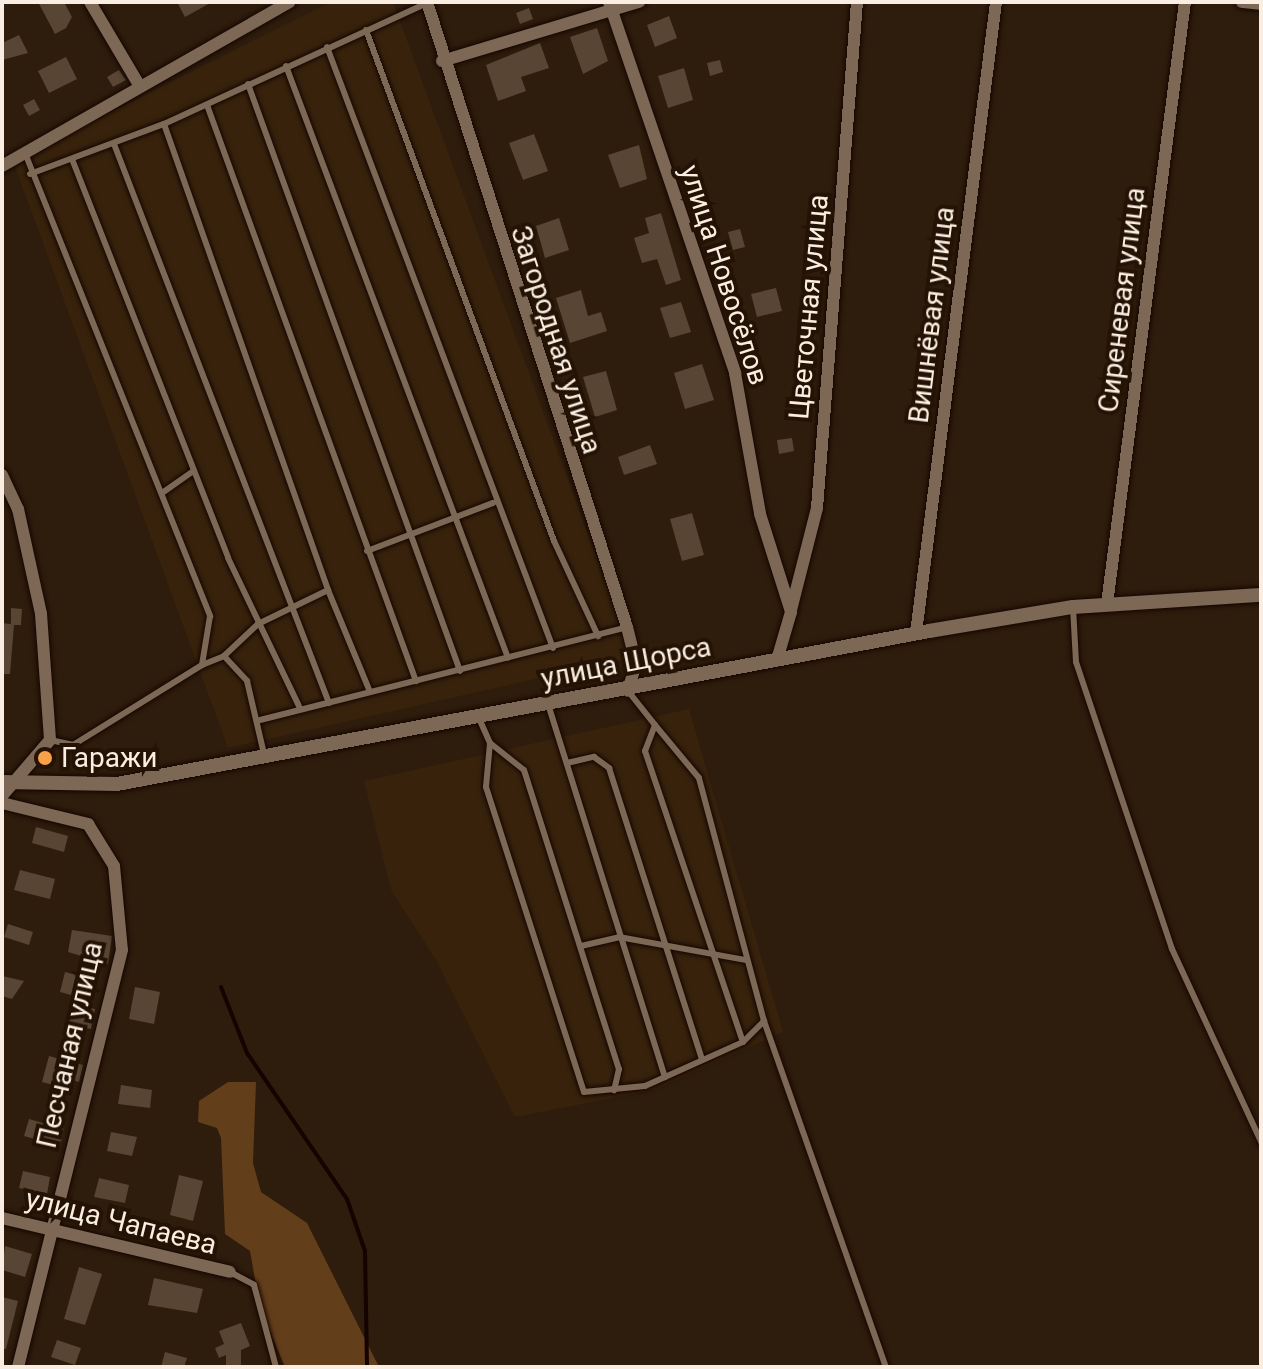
<!DOCTYPE html>
<html>
<head>
<meta charset="utf-8">
<style>
  body { margin:0 }
  #map { position:relative; width:1263px; height:1369px; overflow:hidden; background:#2e1c0c; font-family:Roboto,sans-serif }
  div>[style] { position:absolute }
  [style*='--x'] { left:calc(var(--x)*1px); top:calc(var(--y)*1px); width:calc(var(--w)*1px); rotate:calc(var(--a)*1deg) }
  .built>* { inset:0; background:#38220c }
  .green>* { inset:0; background:#633e1a }
  .stream>* { height:4px; margin:-2px; padding:0 2px; transform-origin:2px; border-radius:2px; background:#150300 }
  .building>* { inset:0; background:#584533 }
  .roads { filter:drop-shadow(0 0 2px #150600) drop-shadow(0 0 2px #150600) }
  .service>* { height:6px; margin:-3px; padding:0 3px; transform-origin:3px; border-radius:3px; background:#7d6856 }
  .minor>* { height:12px; margin:-6px; padding:0 6px; transform-origin:6px; border-radius:6px; background:#7d6856 }
  .tertiary>* { height:14px; margin:-7px; padding:0 7px; transform-origin:7px; border-radius:7px; background:#7d6856 }
  .dots>* { width:22px; height:22px; translate:-50% -50%; box-sizing:border-box; border:4px solid #241304; border-radius:50% }
  span { translate:-50% -50%; white-space:nowrap; text-align:center; line-height:1.15; -webkit-text-stroke:8px #241304; paint-order:stroke }
  .street-label { font-size:28px; color:#faeee3 }
  .poi-label { font-size:28px; color:#faeee3 }
  .left { translate:0 -50%; text-align:left }
  .frame { position:absolute; inset:0; border:4px solid #faeee3; pointer-events:none }
</style>
</head>
<body>
<div id="map">
  <div class="built">
    <div style="clip-path:polygon(331px 2px,393px 2px,633px 657px,228px 748px,13px 161px)"></div>
    <div style="clip-path:polygon(689px 709px,783px 1032px,654px 1090px,515px 1117px,436px 960px,391px 890px,364px 781px)"></div>
  </div>
  <div class="green">
    <div style="clip-path:polygon(228px 1082px,256px 1082px,253px 1163px,261px 1192px,307px 1223px,379px 1367px,285px 1367px,260px 1307px,250px 1251px,225px 1234px,221px 1138px,217px 1128px,198px 1122px,199px 1101px)"></div>
  </div>
  <div class="stream">
    <div style="--x:221;--y:987;--w:71;--a:68.5"></div>
    <div style="--x:247;--y:1053;--w:177;--a:55.6"></div>
    <div style="--x:347;--y:1199;--w:55;--a:70.9"></div>
    <div style="--x:365;--y:1251;--w:116;--a:89"></div>
  </div>
  <div class="building">
    <div style="clip-path:polygon(38px 2px,64px 2px,72px 17px,66px 28px,55px 34px)"></div>
    <div style="clip-path:polygon(177px 2px,212px 2px,185px 17px)"></div>
    <div style="clip-path:polygon(529px 8px,533px 19px,520px 24px,516px 13px)"></div>
    <div style="clip-path:polygon(669px 16px,677px 38px,655px 47px,647px 25px)"></div>
    <div style="clip-path:polygon(597px 28px,608px 61px,583px 74px,570px 37px)"></div>
    <div style="clip-path:polygon(19px 35px,28px 53px,2px 60px,2px 43px)"></div>
    <div style="clip-path:polygon(540px 43px,549px 68px,521px 77px,526px 91px,498px 101px,486px 65px)"></div>
    <div style="clip-path:polygon(66px 57px,77px 79px,49px 93px,38px 71px)"></div>
    <div style="clip-path:polygon(720px 60px,723px 72px,710px 76px,707px 63px)"></div>
    <div style="clip-path:polygon(684px 68px,693px 100px,668px 108px,658px 76px)"></div>
    <div style="clip-path:polygon(119px 70px,126px 80px,113px 87px,107px 77px)"></div>
    <div style="clip-path:polygon(34px 99px,40px 110px,29px 116px,23px 105px)"></div>
    <div style="clip-path:polygon(534px 134px,548px 171px,523px 180px,509px 143px)"></div>
    <div style="clip-path:polygon(639px 145px,647px 179px,620px 188px,608px 155px)"></div>
    <div style="clip-path:polygon(661px 213px,681px 280px,666px 285px,657px 259px,642px 263px,634px 238px,649px 233px,645px 218px)"></div>
    <div style="clip-path:polygon(559px 218px,569px 250px,545px 258px,536px 226px)"></div>
    <div style="clip-path:polygon(740px 229px,745px 247px,733px 250px,728px 232px)"></div>
    <div style="clip-path:polygon(776px 288px,782px 311px,757px 317px,751px 294px)"></div>
    <div style="clip-path:polygon(581px 290px,588px 316px,601px 312px,607px 331px,570px 343px,556px 298px)"></div>
    <div style="clip-path:polygon(681px 302px,691px 332px,670px 338px,660px 308px)"></div>
    <div style="clip-path:polygon(702px 364px,714px 400px,685px 409px,674px 373px)"></div>
    <div style="clip-path:polygon(606px 371px,617px 410px,595px 417px,583px 377px)"></div>
    <div style="clip-path:polygon(792px 438px,794px 451px,779px 454px,777px 440px)"></div>
    <div style="clip-path:polygon(650px 445px,657px 464px,624px 475px,618px 457px)"></div>
    <div style="clip-path:polygon(692px 513px,704px 555px,682px 561px,670px 519px)"></div>
    <div style="clip-path:polygon(11px 608px,22px 609px,21px 625px,14px 625px,10px 674px,2px 674px,2px 623px,11px 624px)"></div>
    <div style="clip-path:polygon(36px 827px,68px 836px,64px 852px,32px 843px)"></div>
    <div style="clip-path:polygon(20px 870px,55px 879px,50px 899px,14px 890px)"></div>
    <div style="clip-path:polygon(8px 924px,33px 932px,29px 945px,4px 937px)"></div>
    <div style="clip-path:polygon(72px 930px,112px 936px,108px 964px,68px 952px)"></div>
    <div style="clip-path:polygon(65px 972px,76px 975px,71px 995px,60px 992px)"></div>
    <div style="clip-path:polygon(2px 976px,24px 981px,12px 999px,2px 996px)"></div>
    <div style="clip-path:polygon(135px 987px,160px 992px,154px 1024px,129px 1019px)"></div>
    <div style="clip-path:polygon(73px 1004px,95px 1009px,91px 1029px,69px 1024px)"></div>
    <div style="clip-path:polygon(49px 1056px,83px 1065px,79px 1082px,68px 1079px,65px 1088px,42px 1082px)"></div>
    <div style="clip-path:polygon(121px 1085px,152px 1090px,150px 1108px,118px 1104px)"></div>
    <div style="clip-path:polygon(29px 1119px,64px 1129px,60px 1146px,24px 1136px)"></div>
    <div style="clip-path:polygon(111px 1132px,137px 1137px,132px 1156px,107px 1151px)"></div>
    <div style="clip-path:polygon(23px 1171px,50px 1177px,47px 1194px,19px 1188px)"></div>
    <div style="clip-path:polygon(179px 1175px,203px 1181px,193px 1221px,170px 1215px)"></div>
    <div style="clip-path:polygon(99px 1178px,129px 1185px,125px 1203px,94px 1197px)"></div>
    <div style="clip-path:polygon(5px 1246px,32px 1254px,25px 1277px,2px 1270px)"></div>
    <div style="clip-path:polygon(79px 1267px,102px 1274px,85px 1325px,64px 1319px)"></div>
    <div style="clip-path:polygon(154px 1278px,203px 1289px,197px 1313px,148px 1305px)"></div>
    <div style="clip-path:polygon(2px 1297px,18px 1301px,6px 1349px,2px 1349px)"></div>
    <div style="clip-path:polygon(241px 1323px,250px 1346px,241px 1350px,241px 1367px,226px 1367px,226px 1355px,219px 1358px,215px 1348px,224px 1344px,219px 1331px)"></div>
    <div style="clip-path:polygon(57px 1340px,81px 1348px,75px 1365px,51px 1357px)"></div>
    <div style="clip-path:polygon(165px 1352px,187px 1358px,184px 1367px,161px 1367px)"></div>
  </div>
  <div class="roads">
    <div class="service">
      <div style="--x:366;--y:30;--w:544;--a:69.8"></div>
      <div style="--x:554;--y:541;--w:105;--a:65.1"></div>
      <div style="--x:327;--y:47;--w:642;--a:69.39"></div>
      <div style="--x:286;--y:66;--w:632;--a:69.44"></div>
      <div style="--x:248;--y:84;--w:624;--a:70.14"></div>
      <div style="--x:207;--y:105;--w:613;--a:70.06"></div>
      <div style="--x:164;--y:124;--w:494;--a:70.6"></div>
      <div style="--x:114;--y:144;--w:599;--a:68.96"></div>
      <div style="--x:25;--y:153;--w:499;--a:68.2"></div>
      <div style="--x:210;--y:616;--w:50;--a:99.3"></div>
      <div style="--x:202;--y:665;--w:24;--a:-22"></div>
      <div style="--x:224;--y:656;--w:34;--a:47"></div>
      <div style="--x:247;--y:681;--w:75;--a:76.9"></div>
      <div style="--x:72;--y:159;--w:428;--a:68.6"></div>
      <div style="--x:228;--y:558;--w:164;--a:64.4"></div>
      <div style="--x:30;--y:174;--w:143;--a:-20.5"></div>
      <div style="--x:164;--y:124;--w:289;--a:-24.7"></div>
      <div style="--x:162;--y:493;--w:39;--a:-35"></div>
      <div style="--x:367;--y:551;--w:135;--a:-20.9"></div>
      <div style="--x:1073;--y:607;--w:55;--a:86.9"></div>
      <div style="--x:1076;--y:662;--w:303;--a:71.5"></div>
      <div style="--x:1172;--y:949;--w:213;--a:65.2"></div>
      <div style="--x:224;--y:656;--w:47;--a:-43.3"></div>
      <div style="--x:258;--y:624;--w:78;--a:-25.9"></div>
      <div style="--x:328;--y:590;--w:110;--a:67.6"></div>
      <div style="--x:628;--y:691;--w:43;--a:51.5"></div>
      <div style="--x:655;--y:725;--w:28;--a:111"></div>
      <div style="--x:645;--y:751;--w:307;--a:71.4"></div>
      <div style="--x:548;--y:704;--w:391;--a:72.6"></div>
      <div style="--x:478;--y:716;--w:30;--a:66"></div>
      <div style="--x:490;--y:743;--w:44;--a:95.2"></div>
      <div style="--x:486;--y:787;--w:320;--a:72.2"></div>
      <div style="--x:584;--y:1092;--w:61;--a:-5.6"></div>
      <div style="--x:645;--y:1086;--w:107;--a:-24.2"></div>
      <div style="--x:743;--y:1042;--w:30;--a:-45"></div>
      <div style="--x:764;--y:1021;--w:252;--a:-105"></div>
      <div style="--x:699;--y:778;--w:69;--a:-129.7"></div>
      <div style="--x:260;--y:720;--w:379;--a:-14.2"></div>
      <div style="--x:50;--y:740;--w:24;--a:12"></div>
      <div style="--x:73;--y:745;--w:152;--a:-31.8"></div>
      <div style="--x:490;--y:743;--w:43;--a:38.5"></div>
      <div style="--x:524;--y:770;--w:314;--a:72.4"></div>
      <div style="--x:619;--y:1069;--w:22;--a:103"></div>
      <div style="--x:567;--y:763;--w:28;--a:-13"></div>
      <div style="--x:594;--y:757;--w:19;--a:36"></div>
      <div style="--x:609;--y:768;--w:306;--a:72.3"></div>
      <div style="--x:581;--y:946;--w:39;--a:-13"></div>
      <div style="--x:619;--y:937;--w:128;--a:10.3"></div>
      <div style="--x:764;--y:1021;--w:367;--a:70.6"></div>
      <div style="--x:230;--y:1272;--w:27;--a:28"></div>
      <div style="--x:254;--y:1285;--w:85;--a:75"></div>
    </div>
    <div class="minor">
      <div style="--x:90;--y:2;--w:96;--a:59.4"></div>
      <div style="--x:427;--y:2;--w:656;--a:72.26"></div>
      <div style="--x:627;--y:627;--w:38;--a:76"></div>
      <div style="--x:636;--y:664;--w:28;--a:107"></div>
      <div style="--x:609;--y:2;--w:392;--a:71.2"></div>
      <div style="--x:735;--y:373;--w:143;--a:79.9"></div>
      <div style="--x:760;--y:514;--w:103;--a:72.4"></div>
      <div style="--x:791;--y:612;--w:50;--a:106.3"></div>
      <div style="--x:1242;--y:2;--w:19;--a:6"></div>
      <div style="--x:442;--y:61;--w:206;--a:-16.7"></div>
      <div style="--x:2;--y:166;--w:331;--a:-29.7"></div>
      <div style="--x:2;--y:475;--w:38;--a:65"></div>
      <div style="--x:18;--y:509;--w:107;--a:77.6"></div>
      <div style="--x:41;--y:614;--w:126;--a:85.9"></div>
      <div style="--x:50;--y:740;--w:74;--a:130.6"></div>
      <div style="--x:1107;--y:604;--w:607;--a:-82.62"></div>
      <div style="--x:791;--y:610;--w:105;--a:-75.7"></div>
      <div style="--x:817;--y:508;--w:508;--a:-85.48"></div>
      <div style="--x:916;--y:633;--w:636;--a:-82.77"></div>
      <div style="--x:2;--y:803;--w:89;--a:13.7"></div>
      <div style="--x:88;--y:824;--w:49;--a:58.2"></div>
      <div style="--x:114;--y:866;--w:84;--a:84.6"></div>
      <div style="--x:122;--y:950;--w:430;--a:104"></div>
      <div style="--x:2;--y:1218;--w:234;--a:13.3"></div>
    </div>
    <div class="tertiary">
      <div style="--x:2;--y:782;--w:115;--a:1"></div>
      <div style="--x:117;--y:784;--w:826;--a:-10.67"></div>
      <div style="--x:929;--y:631;--w:146;--a:-9.5"></div>
      <div style="--x:1073;--y:607;--w:188;--a:-3.7"></div>
    </div>
  </div>
  <div class="dots">
    <div style="left:45px;top:758px;background:#f7a149"></div>
  </div>
  <div class="street-label">
    <span style="left:724px;top:275px;rotate:72deg">улица Новосёлов</span>
    <span style="left:1122px;top:300px;rotate:-83deg">Сиреневая улица</span>
    <span style="left:809px;top:307px;rotate:-85deg">Цветочная улица</span>
    <span style="left:932px;top:315px;rotate:-83deg">Вишнёвая улица</span>
    <span style="left:556px;top:340px;rotate:72deg">Загородная улица</span>
    <span style="left:626px;top:663px;rotate:-11deg">улица Щорса</span>
    <span style="left:70px;top:1045px;rotate:-77deg">Песчаная улица</span>
    <span style="left:121px;top:1222px;rotate:14deg">улица Чапаева</span>
  </div>
  <div class="poi-label">
    <span class="left" style="left:61px;top:758px">Гаражи</span>
  </div>
  <div class="frame"></div>
</div>
</body>
</html>
